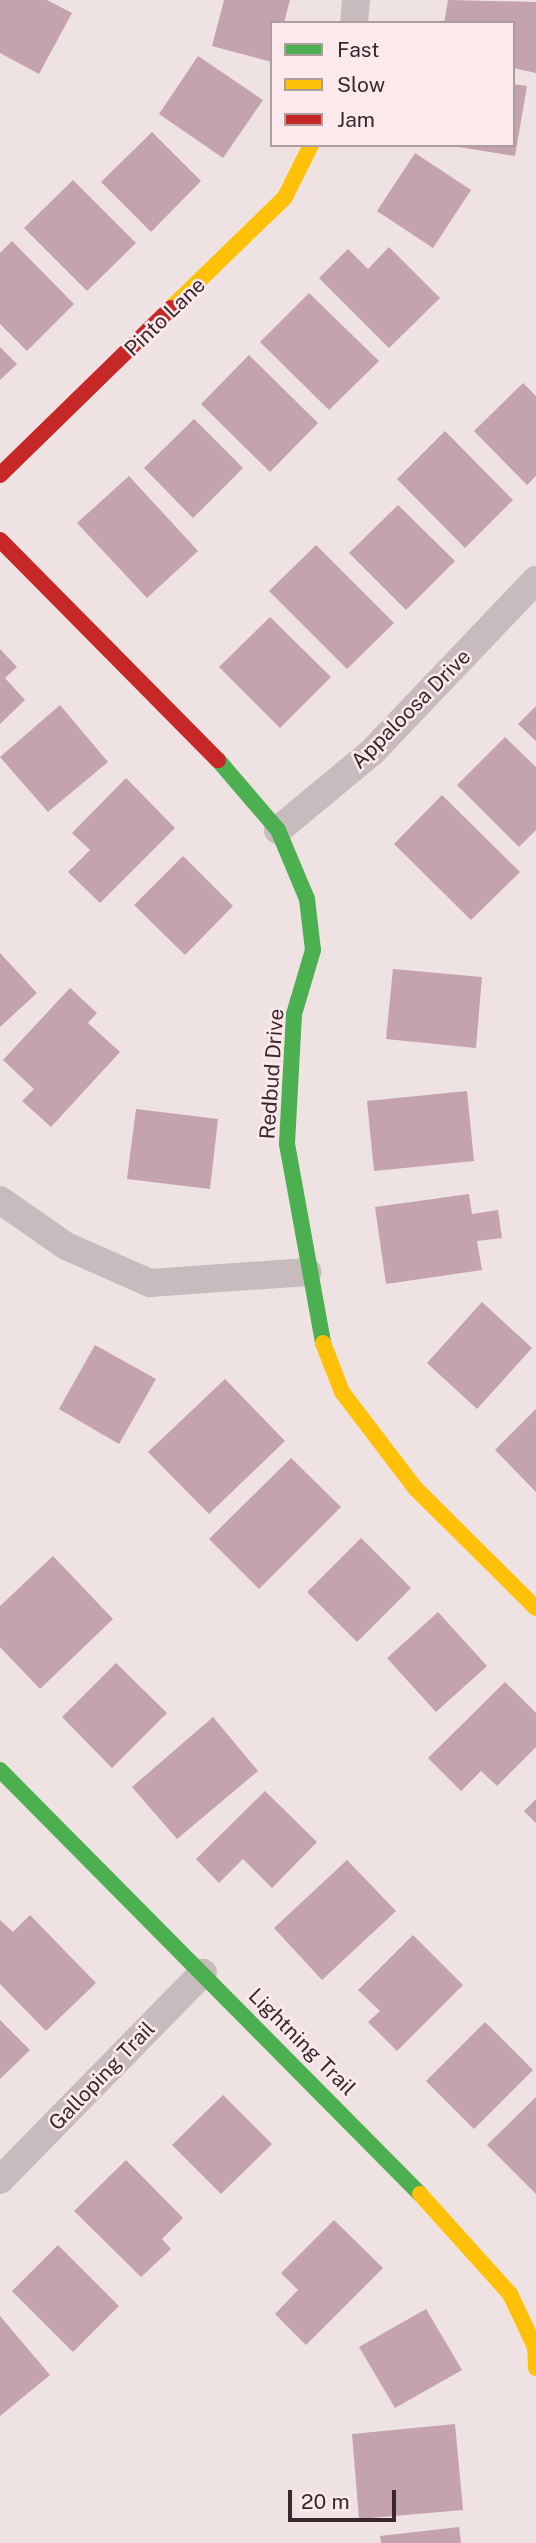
<!DOCTYPE html>
<html>
<head>
<meta charset="utf-8">
<style>
  body { margin:0 }
  #map { position:relative; width:536px; height:2543px; overflow:hidden; background:#efe2e3; font-family:"Public Sans",sans-serif }
  div>[style] { position:absolute }
  [style*='--x'] { left:calc(var(--x)*1px); top:calc(var(--y)*1px); width:calc(var(--w)*1px); rotate:calc(var(--a)*1deg) }
  .building>* { inset:0; background:#c4a2ae }
  .street>* { height:28px; margin:-14px; padding:0 14px; transform-origin:14px; border-radius:14px; background:#c8bbbd }
  .fast>* { height:16px; margin:-8px; padding:0 8px; transform-origin:8px; border-radius:8px; background:#4caf50 }
  .slow>* { height:16px; margin:-8px; padding:0 8px; transform-origin:8px; border-radius:8px; background:#ffc107 }
  .jam>* { height:16px; margin:-8px; padding:0 8px; transform-origin:8px; border-radius:8px; background:#c62828 }
  span { translate:-50% -50%; white-space:nowrap; text-align:center; line-height:1.15; -webkit-text-stroke:5px #fbe9eb; paint-order:stroke }
  .street-label { font-size:21px; color:#3a282e }
  .legend { position:absolute; left:270px; top:21px; width:245px; height:126px; box-sizing:border-box; background:#fbe9eb; border:2px solid #ae9c9f; margin:0; padding:9px 12px; list-style:none; font-size:21px; color:#3a282e }
  .legend li { display:flex; align-items:center; gap:14px; height:35px }
  .legend b { width:35px; border:2px solid #ae9c9f }
  .scale { position:absolute; left:288px; top:2490px; width:108px; height:32px; box-sizing:border-box; border:4px solid #3a282e; border-top:0; padding-left:9px; font-size:21px; line-height:24px; white-space:nowrap; color:#3a282e; -webkit-text-stroke:5px #fbe9eb; paint-order:stroke }
</style>
</head>
<body>
<div id="map">
  <div class="building">
    <div style="clip-path:polygon(0 0,47px 0,72px 13px,39px 74px,0 53px)"></div>
    <div style="clip-path:polygon(224px 0,290px 0,284px 23px,272px 23px,272px 62px,212px 46px)"></div>
    <div style="clip-path:polygon(448px 0,536px 2px,536px 73px,513px 68px,513px 23px,444px 23px)"></div>
    <div style="clip-path:polygon(198px 56px,263px 100px,223px 158px,159px 114px)"></div>
    <div style="clip-path:polygon(513px 84px,527px 86px,515px 156px,459px 147px,513px 145px)"></div>
    <div style="clip-path:polygon(152px 132px,201px 181px,151px 232px,101px 182px)"></div>
    <div style="clip-path:polygon(415px 153px,471px 190px,433px 248px,377px 211px)"></div>
    <div style="clip-path:polygon(73px 180px,136px 243px,87px 291px,24px 228px)"></div>
    <div style="clip-path:polygon(12px 241px,74px 304px,27px 351px,0 324px,0 253px)"></div>
    <div style="clip-path:polygon(389px 247px,440px 298px,389px 348px,319px 278px,348px 249px,368px 269px)"></div>
    <div style="clip-path:polygon(309px 293px,379px 361px,329px 410px,260px 342px)"></div>
    <div style="clip-path:polygon(0 347px,17px 364px,0 380px)"></div>
    <div style="clip-path:polygon(249px 355px,318px 423px,270px 472px,201px 404px)"></div>
    <div style="clip-path:polygon(523px 383px,536px 396px,536px 476px,527px 485px,474px 431px)"></div>
    <div style="clip-path:polygon(194px 419px,243px 468px,193px 518px,144px 468px)"></div>
    <div style="clip-path:polygon(445px 431px,513px 500px,465px 548px,397px 479px)"></div>
    <div style="clip-path:polygon(129px 476px,198px 551px,147px 598px,77px 523px)"></div>
    <div style="clip-path:polygon(398px 505px,455px 561px,406px 610px,349px 553px)"></div>
    <div style="clip-path:polygon(316px 545px,394px 623px,347px 669px,269px 591px)"></div>
    <div style="clip-path:polygon(270px 617px,331px 677px,280px 728px,219px 667px)"></div>
    <div style="clip-path:polygon(0 649px,17px 667px,5px 678px,25px 700px,0 724px)"></div>
    <div style="clip-path:polygon(60px 705px,108px 762px,48px 812px,0 757px)"></div>
    <div style="clip-path:polygon(536px 706px,536px 741px,518px 724px)"></div>
    <div style="clip-path:polygon(505px 737px,536px 767px,536px 830px,519px 847px,457px 785px)"></div>
    <div style="clip-path:polygon(126px 778px,175px 828px,100px 903px,68px 872px,90px 850px,72px 833px)"></div>
    <div style="clip-path:polygon(442px 795px,520px 872px,471px 920px,394px 844px)"></div>
    <div style="clip-path:polygon(183px 856px,233px 906px,185px 955px,134px 905px)"></div>
    <div style="clip-path:polygon(0 953px,37px 993px,0 1027px)"></div>
    <div style="clip-path:polygon(393px 969px,482px 977px,476px 1048px,386px 1039px)"></div>
    <div style="clip-path:polygon(70px 988px,97px 1013px,88px 1023px,120px 1052px,51px 1127px,22px 1101px,34px 1089px,3px 1060px)"></div>
    <div style="clip-path:polygon(467px 1091px,474px 1161px,374px 1171px,367px 1101px)"></div>
    <div style="clip-path:polygon(136px 1109px,218px 1119px,210px 1189px,127px 1179px)"></div>
    <div style="clip-path:polygon(469px 1194px,472px 1214px,498px 1210px,502px 1238px,477px 1241px,482px 1270px,386px 1284px,375px 1207px)"></div>
    <div style="clip-path:polygon(482px 1302px,532px 1348px,477px 1409px,427px 1363px)"></div>
    <div style="clip-path:polygon(95px 1345px,156px 1379px,119px 1444px,59px 1409px)"></div>
    <div style="clip-path:polygon(225px 1379px,285px 1441px,209px 1514px,148px 1452px)"></div>
    <div style="clip-path:polygon(536px 1409px,536px 1492px,495px 1450px)"></div>
    <div style="clip-path:polygon(291px 1458px,341px 1507px,259px 1589px,209px 1539px)"></div>
    <div style="clip-path:polygon(361px 1538px,411px 1588px,357px 1642px,307px 1592px)"></div>
    <div style="clip-path:polygon(53px 1556px,113px 1619px,40px 1689px,0 1647px,0 1606px)"></div>
    <div style="clip-path:polygon(438px 1612px,487px 1666px,436px 1712px,387px 1658px)"></div>
    <div style="clip-path:polygon(116px 1663px,167px 1713px,112px 1768px,62px 1717px)"></div>
    <div style="clip-path:polygon(505px 1682px,536px 1713px,536px 1747px,497px 1786px,481px 1771px,461px 1791px,428px 1758px)"></div>
    <div style="clip-path:polygon(213px 1717px,258px 1771px,177px 1839px,132px 1787px)"></div>
    <div style="clip-path:polygon(265px 1791px,317px 1842px,272px 1888px,243px 1859px,219px 1883px,196px 1859px)"></div>
    <div style="clip-path:polygon(536px 1799px,536px 1823px,524px 1811px)"></div>
    <div style="clip-path:polygon(347px 1860px,396px 1911px,322px 1980px,274px 1928px)"></div>
    <div style="clip-path:polygon(30px 1915px,96px 1983px,46px 2031px,0 1984px,0 1920px,13px 1932px)"></div>
    <div style="clip-path:polygon(413px 1935px,463px 1985px,397px 2051px,368px 2022px,380px 2011px,358px 1990px)"></div>
    <div style="clip-path:polygon(0 2020px,30px 2050px,0 2079px)"></div>
    <div style="clip-path:polygon(485px 2022px,533px 2070px,474px 2129px,426px 2081px)"></div>
    <div style="clip-path:polygon(223px 2095px,272px 2144px,221px 2194px,172px 2145px)"></div>
    <div style="clip-path:polygon(536px 2097px,536px 2194px,487px 2145px)"></div>
    <div style="clip-path:polygon(126px 2160px,183px 2218px,162px 2239px,171px 2249px,141px 2277px,74px 2211px)"></div>
    <div style="clip-path:polygon(334px 2220px,383px 2268px,306px 2345px,275px 2314px,298px 2290px,281px 2273px)"></div>
    <div style="clip-path:polygon(58px 2245px,119px 2306px,73px 2352px,12px 2291px)"></div>
    <div style="clip-path:polygon(426px 2309px,462px 2370px,395px 2408px,359px 2347px)"></div>
    <div style="clip-path:polygon(0 2316px,50px 2375px,0 2416px)"></div>
    <div style="clip-path:polygon(455px 2424px,463px 2510px,359px 2519px,352px 2434px)"></div>
    <div style="clip-path:polygon(459px 2527px,461px 2543px,381px 2543px,380px 2536px)"></div>
  </div>
  <div class="street">
    <div style="--x:354;--y:23;--w:23;--a:-85"></div>
    <div style="--x:278;--y:830;--w:124;--a:-39.7"></div>
    <div style="--x:373;--y:751;--w:236;--a:-46.4"></div>
    <div style="--x:0;--y:1200;--w:80;--a:34.9"></div>
    <div style="--x:66;--y:1246;--w:92;--a:23.8"></div>
    <div style="--x:150;--y:1283;--w:158;--a:-4"></div>
    <div style="--x:0;--y:2180;--w:290;--a:-45.6"></div>
  </div>
  <div class="fast">
    <div style="--x:218;--y:760;--w:92;--a:49.4"></div>
    <div style="--x:278;--y:830;--w:75;--a:67.2"></div>
    <div style="--x:307;--y:899;--w:51;--a:83.3"></div>
    <div style="--x:313;--y:950;--w:67;--a:106.5"></div>
    <div style="--x:294;--y:1014;--w:130;--a:93.1"></div>
    <div style="--x:287;--y:1144;--w:202;--a:79.7"></div>
    <div style="--x:0;--y:1770;--w:597;--a:45.27"></div>
  </div>
  <div class="slow">
    <div style="--x:171;--y:308;--w:159;--a:-44.2"></div>
    <div style="--x:285;--y:197;--w:58;--a:-63.4"></div>
    <div style="--x:323;--y:1343;--w:53;--a:68.8"></div>
    <div style="--x:342;--y:1392;--w:122;--a:52.7"></div>
    <div style="--x:416;--y:1489;--w:169;--a:44.8"></div>
    <div style="--x:420;--y:2194;--w:135;--a:48"></div>
    <div style="--x:510;--y:2294;--w:59;--a:64.7"></div>
    <div style="--x:535;--y:2347;--w:21;--a:87"></div>
  </div>
  <div class="jam">
    <div style="--x:0;--y:475;--w:239;--a:-44.3"></div>
    <div style="--x:0;--y:540;--w:310;--a:45.3"></div>
  </div>
  <div class="street-label">
    <span style="left:165px;top:317px;rotate:-44deg">Pinto Lane</span>
    <span style="left:411px;top:709px;rotate:-45deg">Appaloosa Drive</span>
    <span style="left:272px;top:1074px;rotate:-86deg">Redbud Drive</span>
    <span style="left:302px;top:2042px;rotate:45deg">Lightning Trail</span>
    <span style="left:102px;top:2076px;rotate:-46deg">Galloping Trail</span>
  </div>
  <ul class="legend">
  <li><b style="height:9px;background:#4caf50"></b>Fast</li>
  <li><b style="height:9px;background:#ffc107"></b>Slow</li>
  <li><b style="height:9px;background:#c62828"></b>Jam</li>
  </ul>
  <div class="scale">20 m</div>
</div>
</body>
</html>
